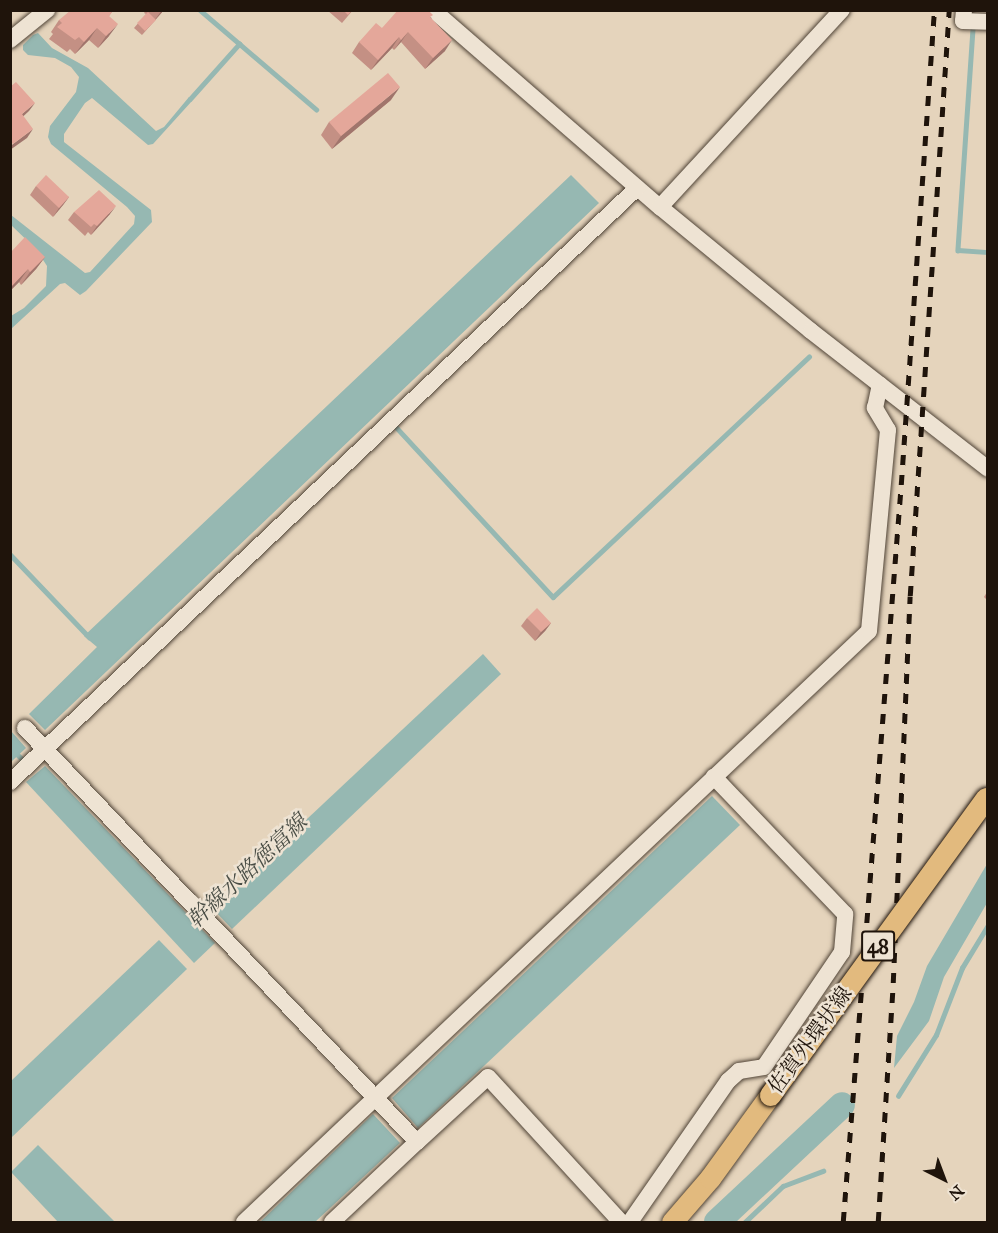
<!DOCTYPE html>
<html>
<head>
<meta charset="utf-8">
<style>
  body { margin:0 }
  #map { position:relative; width:998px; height:1233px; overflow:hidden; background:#e5d4bc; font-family:"IM FELL Great Primer","Noto Serif JP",serif }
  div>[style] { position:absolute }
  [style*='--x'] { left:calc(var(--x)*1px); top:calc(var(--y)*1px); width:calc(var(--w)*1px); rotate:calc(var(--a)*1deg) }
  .water>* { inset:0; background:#96b8b2 }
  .stream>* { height:4.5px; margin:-2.25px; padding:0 2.25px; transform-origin:2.25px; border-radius:2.25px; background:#96b8b2 }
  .river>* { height:26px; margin:-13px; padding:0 13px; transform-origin:13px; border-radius:13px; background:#96b8b2 }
  .roads { filter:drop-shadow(0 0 2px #504437) drop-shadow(0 0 2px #504437) }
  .minor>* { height:16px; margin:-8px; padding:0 8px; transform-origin:8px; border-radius:8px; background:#eee3d3 }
  .major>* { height:21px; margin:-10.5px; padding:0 10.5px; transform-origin:10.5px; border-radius:10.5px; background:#e2ba7e }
  .rail>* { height:4.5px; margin-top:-2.25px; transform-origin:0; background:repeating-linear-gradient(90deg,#1f140b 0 10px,transparent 0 20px) }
  .bridges { filter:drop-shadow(0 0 2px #1f140b) drop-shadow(0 0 2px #1f140b) }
  .major-bridge>* { height:21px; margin:-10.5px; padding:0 10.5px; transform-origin:10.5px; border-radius:10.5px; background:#e2ba7e }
  .wall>* { inset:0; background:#c49084 }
  .shaded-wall>* { inset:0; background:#a0756c }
  .building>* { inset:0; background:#e4a79a }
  span { translate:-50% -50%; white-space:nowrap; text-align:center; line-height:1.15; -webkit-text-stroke:5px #eee3d3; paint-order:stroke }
  .shield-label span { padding:2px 4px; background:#eee3d3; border:2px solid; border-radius:4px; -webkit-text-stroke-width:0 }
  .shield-label { font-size:20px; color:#1f140b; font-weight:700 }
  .street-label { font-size:21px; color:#1f140b }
  .water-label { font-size:22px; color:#494d45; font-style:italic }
  .frame { position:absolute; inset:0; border:12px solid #1f140b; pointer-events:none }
  .north { position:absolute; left:914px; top:1149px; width:60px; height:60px; -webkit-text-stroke:4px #eee3d3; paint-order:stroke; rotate:138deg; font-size:16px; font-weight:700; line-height:24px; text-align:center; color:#1f140b }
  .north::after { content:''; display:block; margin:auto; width:21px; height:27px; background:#1f140b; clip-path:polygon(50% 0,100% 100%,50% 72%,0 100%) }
</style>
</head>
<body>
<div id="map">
  <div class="water">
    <div style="clip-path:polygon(38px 33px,52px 48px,88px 68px,156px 131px,164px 127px,189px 97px,192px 101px,153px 144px,148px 145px,92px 98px,85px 103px,64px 134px,64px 142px,151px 210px,152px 222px,86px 291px,80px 295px,65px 283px,60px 284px,11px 329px,11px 316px,24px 308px,46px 286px,47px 266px,36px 249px,11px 225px,11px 215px,85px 273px,90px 272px,134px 224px,135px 216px,127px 207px,51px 144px,48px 137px,50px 126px,76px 92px,79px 77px,71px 67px,55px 58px,28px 55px,23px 50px,23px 45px,33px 35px)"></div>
    <div style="clip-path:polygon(571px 175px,599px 203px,45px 730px,29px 714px,97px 647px,84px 636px)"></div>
    <div style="clip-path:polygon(483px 654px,501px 674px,232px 929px,212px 908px)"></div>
    <div style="clip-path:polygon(11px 731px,26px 748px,11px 762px)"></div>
    <div style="clip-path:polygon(45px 766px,215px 943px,194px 963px,26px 782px)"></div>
    <div style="clip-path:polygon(712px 796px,740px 825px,418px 1128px,392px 1098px)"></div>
    <div style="clip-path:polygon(987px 864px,987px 903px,944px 977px,929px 1021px,894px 1068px,897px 1036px,914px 1002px,927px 966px)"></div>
    <div style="clip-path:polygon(159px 940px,187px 969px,11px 1138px,11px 1081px)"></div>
    <div style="clip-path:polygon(373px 1114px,400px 1143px,315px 1222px,260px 1222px)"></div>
    <div style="clip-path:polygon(38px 1145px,115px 1222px,58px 1222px,11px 1172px)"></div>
  </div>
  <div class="stream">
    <div style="--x:200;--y:10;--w:153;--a:40.5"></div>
    <div style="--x:973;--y:29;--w:222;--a:93.9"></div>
    <div style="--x:958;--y:250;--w:30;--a:4"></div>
    <div style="--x:190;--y:99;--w:74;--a:-48.3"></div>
    <div style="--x:397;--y:428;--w:230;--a:47.3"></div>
    <div style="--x:553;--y:597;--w:351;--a:-43.2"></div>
    <div style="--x:10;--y:554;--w:115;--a:46.4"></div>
    <div style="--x:10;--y:747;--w:21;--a:45"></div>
    <div style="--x:898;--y:1096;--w:72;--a:-58.1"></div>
    <div style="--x:936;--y:1035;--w:72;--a:-68.8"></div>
    <div style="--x:962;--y:968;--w:50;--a:-58.8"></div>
    <div style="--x:745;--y:1222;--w:52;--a:-43.5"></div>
    <div style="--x:783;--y:1186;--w:43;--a:-20.6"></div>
  </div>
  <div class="river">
    <div style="--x:717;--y:1222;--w:171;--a:-43.1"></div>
  </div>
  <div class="roads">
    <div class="minor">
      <div style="--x:433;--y:10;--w:301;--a:41"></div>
      <div style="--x:660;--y:207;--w:195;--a:39.4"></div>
      <div style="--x:811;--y:331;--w:224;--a:37.9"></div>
      <div style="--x:964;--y:10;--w:11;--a:95"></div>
      <div style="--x:963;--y:21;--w:25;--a:2"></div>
      <div style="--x:10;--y:40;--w:48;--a:-39"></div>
      <div style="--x:660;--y:207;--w:268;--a:-47.3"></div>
      <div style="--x:25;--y:728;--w:570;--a:46.56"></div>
      <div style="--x:417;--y:1142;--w:96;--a:-42.5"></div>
      <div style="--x:488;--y:1077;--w:197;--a:47.5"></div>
      <div style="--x:10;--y:782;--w:864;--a:-43.45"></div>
      <div style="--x:244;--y:1222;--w:860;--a:-43.4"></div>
      <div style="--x:869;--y:631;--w:202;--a:-84.6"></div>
      <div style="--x:888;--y:430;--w:26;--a:-121"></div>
      <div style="--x:875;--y:408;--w:24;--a:-78"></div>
      <div style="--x:332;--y:1222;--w:117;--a:-43.3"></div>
      <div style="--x:630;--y:1222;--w:172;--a:-55.2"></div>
      <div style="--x:728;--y:1081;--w:15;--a:-42"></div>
      <div style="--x:739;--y:1071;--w:25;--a:-9"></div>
      <div style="--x:764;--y:1067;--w:139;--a:-55.9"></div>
      <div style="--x:842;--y:952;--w:38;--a:-85"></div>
      <div style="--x:845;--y:914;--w:190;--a:-133.7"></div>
    </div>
    <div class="major">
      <div style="--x:672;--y:1222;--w:58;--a:-49.2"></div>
      <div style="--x:710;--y:1178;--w:102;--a:-54.1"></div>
    </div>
  </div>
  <div class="rail">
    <div style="--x:843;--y:1222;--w:739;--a:-85.5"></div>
    <div style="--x:901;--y:485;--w:476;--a:-86"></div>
    <div style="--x:878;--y:1222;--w:239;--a:-86.4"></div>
    <div style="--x:893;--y:983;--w:387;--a:-87.5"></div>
    <div style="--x:910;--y:596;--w:587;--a:-86.19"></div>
  </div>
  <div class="bridges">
    <div class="major-bridge">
      <div style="--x:770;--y:1095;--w:367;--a:-54"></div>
    </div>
  </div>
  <div class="wall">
    <div style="clip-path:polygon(146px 10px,164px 10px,142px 35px,134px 28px,146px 14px,144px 13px)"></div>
    <div style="clip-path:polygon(327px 10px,353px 10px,342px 23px)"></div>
    <div style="clip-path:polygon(112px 12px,109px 16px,109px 36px,98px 48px,89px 40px,75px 54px,70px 49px,67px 52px,49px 39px,53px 34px,51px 32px,59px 20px)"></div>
    <div style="clip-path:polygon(431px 17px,445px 51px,425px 69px,401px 42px,394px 50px,392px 48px,371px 70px,352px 53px,359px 42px,382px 28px)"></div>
    <div style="clip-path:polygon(391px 100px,332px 149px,321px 135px,329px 122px)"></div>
    <div style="clip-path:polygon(36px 186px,69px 197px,63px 205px,53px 217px,30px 195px)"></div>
    <div style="clip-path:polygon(74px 212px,110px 214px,91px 235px,88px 232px,85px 236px,68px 220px)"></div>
    <div style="clip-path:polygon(10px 253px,45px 257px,36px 269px,21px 285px,19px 282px,10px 291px)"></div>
    <div style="clip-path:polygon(987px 592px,987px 600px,984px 597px)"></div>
    <div style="clip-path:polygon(527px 618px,551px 623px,545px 631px,535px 641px,521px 626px)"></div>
  </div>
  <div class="shaded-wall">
    <div style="clip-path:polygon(162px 10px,164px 10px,142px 35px,154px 21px)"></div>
    <div style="clip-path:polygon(118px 24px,109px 36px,98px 48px,106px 36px)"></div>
    <div style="clip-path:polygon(97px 28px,89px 40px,75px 54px,84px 42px)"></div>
    <div style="clip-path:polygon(408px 32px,401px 42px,394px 50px,401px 40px)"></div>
    <div style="clip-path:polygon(399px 37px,392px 48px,371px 70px,378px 60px)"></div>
    <div style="clip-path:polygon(452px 40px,445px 51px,425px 69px,433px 58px)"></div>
    <div style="clip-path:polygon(400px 87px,391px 100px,332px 149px,341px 136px)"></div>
    <div style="clip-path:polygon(35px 103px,29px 111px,16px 123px,22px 114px)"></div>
    <div style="clip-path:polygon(33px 129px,27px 138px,10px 150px,10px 147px,13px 144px)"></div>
    <div style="clip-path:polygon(69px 197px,63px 205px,53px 217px,59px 208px)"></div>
    <div style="clip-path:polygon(116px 206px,110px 214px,91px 235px,97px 226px)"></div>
    <div style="clip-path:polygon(45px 257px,36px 269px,21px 285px,30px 272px)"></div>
    <div style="clip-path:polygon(28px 269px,19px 282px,10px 291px,10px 288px)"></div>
    <div style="clip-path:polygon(551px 623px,545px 631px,535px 641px,541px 632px)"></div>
  </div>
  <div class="building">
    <div style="clip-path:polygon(71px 10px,111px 10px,112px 12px,109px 16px,118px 24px,106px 36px,97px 28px,84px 42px,79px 37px,75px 40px,57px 27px,62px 23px,59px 20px)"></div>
    <div style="clip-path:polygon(343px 10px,352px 10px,348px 15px)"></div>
    <div style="clip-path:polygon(398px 10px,428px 10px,433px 15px,430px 17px,452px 40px,433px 58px,408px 32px,401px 40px,399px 37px,378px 60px,359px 42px,376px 23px,382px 28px)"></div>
    <div style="clip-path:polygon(148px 12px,156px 20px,145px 31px,137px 23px)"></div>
    <div style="clip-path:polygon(388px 73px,400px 87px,341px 136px,329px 122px)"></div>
    <div style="clip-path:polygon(16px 82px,35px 103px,22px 114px,33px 129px,13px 144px,10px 141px,10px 87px)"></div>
    <div style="clip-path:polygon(46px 175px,69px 197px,59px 208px,36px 186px)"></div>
    <div style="clip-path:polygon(99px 190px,116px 206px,97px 226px,94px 224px,91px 227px,74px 212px)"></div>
    <div style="clip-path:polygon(25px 237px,45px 257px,30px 272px,28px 269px,10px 288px,10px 253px)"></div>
    <div style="clip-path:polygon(537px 608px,551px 623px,541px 632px,527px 618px)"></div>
  </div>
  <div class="shield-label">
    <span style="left:878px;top:946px">48</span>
  </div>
  <div class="street-label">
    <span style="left:810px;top:1040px;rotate:-54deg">佐賀外環状線</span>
  </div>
  <div class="water-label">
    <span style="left:247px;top:871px;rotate:-43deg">幹線水路徳富線</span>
  </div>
  <div class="frame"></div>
  <div class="north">N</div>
</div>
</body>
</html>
